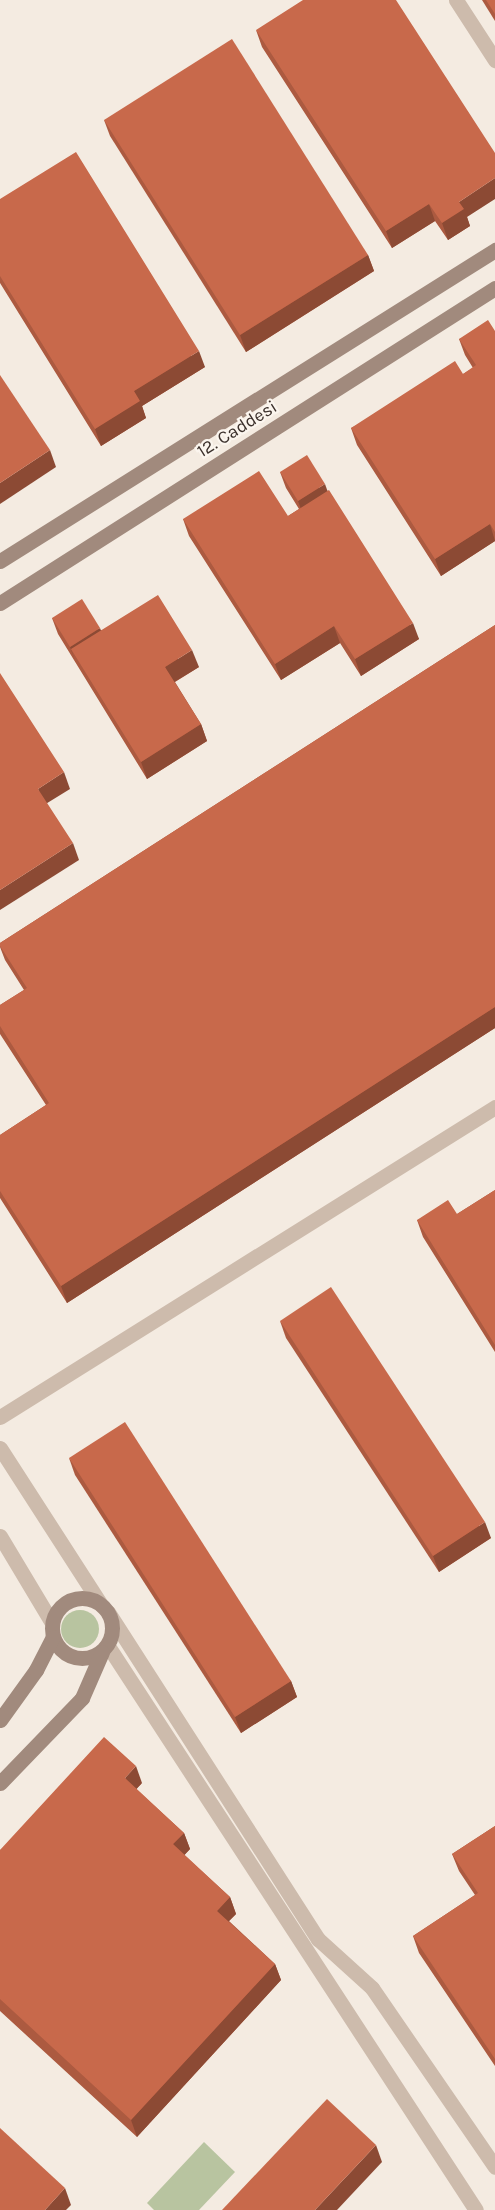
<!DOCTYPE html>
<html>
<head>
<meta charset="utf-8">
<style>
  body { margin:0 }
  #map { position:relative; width:495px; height:2210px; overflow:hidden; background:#f4ebe1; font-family:Karla,sans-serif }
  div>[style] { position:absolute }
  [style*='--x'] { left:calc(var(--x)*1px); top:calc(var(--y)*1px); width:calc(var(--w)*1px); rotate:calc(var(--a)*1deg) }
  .green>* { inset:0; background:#b8c4a0 }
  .round { border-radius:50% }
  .street>* { height:15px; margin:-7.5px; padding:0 7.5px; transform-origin:7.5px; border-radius:7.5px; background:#cdbbac }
  .secondary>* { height:15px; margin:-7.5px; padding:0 7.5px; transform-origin:7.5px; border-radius:7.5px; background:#a18a7d }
  .secondary>.ring { margin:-7.5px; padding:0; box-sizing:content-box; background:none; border:15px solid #a18a7d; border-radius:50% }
  .wall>* { inset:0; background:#ac5a40 }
  .shaded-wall>* { inset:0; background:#8c4a34 }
  .building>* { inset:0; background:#c8694b }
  span { translate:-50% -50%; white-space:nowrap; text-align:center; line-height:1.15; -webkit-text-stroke:4.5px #fbf5ee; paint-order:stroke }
  .street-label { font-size:18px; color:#3b302b }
</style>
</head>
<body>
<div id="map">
  <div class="green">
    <div class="round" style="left:61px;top:1610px;width:38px;height:38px"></div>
    <div style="clip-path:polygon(204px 2142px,235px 2172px,199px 2210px,154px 2210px,147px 2203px)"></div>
  </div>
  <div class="street">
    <div style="--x:456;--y:0;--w:72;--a:57"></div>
    <div style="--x:0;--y:1417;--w:584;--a:-32.06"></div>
    <div style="--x:0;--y:1448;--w:188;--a:57.2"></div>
    <div style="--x:0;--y:1536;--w:101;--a:59.1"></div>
    <div style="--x:108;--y:1612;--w:389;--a:57.3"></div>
    <div style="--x:318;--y:1939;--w:73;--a:42.2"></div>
    <div style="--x:372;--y:1988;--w:217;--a:55.5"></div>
    <div style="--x:108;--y:1646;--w:673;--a:56.88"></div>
  </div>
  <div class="secondary">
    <div style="--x:0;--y:561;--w:585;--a:-32.14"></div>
    <div style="--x:0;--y:603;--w:587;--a:-32.47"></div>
    <div class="ring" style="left:52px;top:1598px;width:45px;height:45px"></div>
    <div style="--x:0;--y:1720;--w:62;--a:-54.2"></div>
    <div style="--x:36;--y:1670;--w:37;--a:-63"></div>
    <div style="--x:0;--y:1783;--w:118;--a:-46"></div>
    <div style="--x:82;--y:1698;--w:50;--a:-66.5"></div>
  </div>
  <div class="wall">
    <div style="clip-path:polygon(482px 0,495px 0,495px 21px)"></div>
    <div style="clip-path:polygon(256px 30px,467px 217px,470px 226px,448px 240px,435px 221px,392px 248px,262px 47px)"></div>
    <div style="clip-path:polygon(104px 120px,368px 255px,374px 271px,246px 352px,110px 136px)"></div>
    <div style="clip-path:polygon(0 199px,205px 367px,142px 406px,146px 418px,101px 446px,0 283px)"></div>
    <div style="clip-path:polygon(495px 331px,495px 541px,441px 576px,357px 445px,351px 428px,463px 374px,473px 368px,465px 355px,459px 339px)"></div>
    <div style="clip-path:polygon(280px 472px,328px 491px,419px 639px,361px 676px,340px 643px,281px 680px,189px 536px,183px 519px,288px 516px,299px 509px,286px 488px)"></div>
    <div style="clip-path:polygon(52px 618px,101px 630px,199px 667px,175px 682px,201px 724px,207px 741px,147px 779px,58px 634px)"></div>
    <div style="clip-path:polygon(495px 625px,495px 1028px,67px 1303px,0 1198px,0 1135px,46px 1105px,0 1034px,0 1005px,24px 990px,5px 960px,0 947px,0 943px)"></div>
    <div style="clip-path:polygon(495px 1190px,495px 1352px,423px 1237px,417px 1220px,457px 1214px)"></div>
    <div style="clip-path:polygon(280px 1321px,491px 1538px,439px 1572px,286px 1338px)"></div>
    <div style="clip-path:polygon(69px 1458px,291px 1681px,297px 1697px,241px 1733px,75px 1475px)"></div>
    <div style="clip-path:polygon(142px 1783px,136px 1789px,184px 1833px,190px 1849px,184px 1855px,230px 1897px,236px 1914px,229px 1921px,275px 1964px,281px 1980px,137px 2137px,0 2011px,0 1850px)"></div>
    <div style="clip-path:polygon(495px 1826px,495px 2066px,419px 1953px,413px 1936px,475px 1895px,459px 1871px,452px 1854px)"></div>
  </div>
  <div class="shaded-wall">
    <div style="clip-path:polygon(495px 178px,495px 199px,467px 217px,470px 226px,448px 240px,442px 223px,459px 202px)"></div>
    <div style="clip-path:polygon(429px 204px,435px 221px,392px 248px,386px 231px)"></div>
    <div style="clip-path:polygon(368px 255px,374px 271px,246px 352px,240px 335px)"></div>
    <div style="clip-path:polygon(199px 351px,205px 367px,142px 406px,146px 418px,101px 446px,95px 429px,134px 391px)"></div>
    <div style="clip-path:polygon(50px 450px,56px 467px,0 504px,0 483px)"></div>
    <div style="clip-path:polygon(325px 484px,331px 501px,304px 517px,298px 501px)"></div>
    <div style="clip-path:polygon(490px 524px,495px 541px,441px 576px,435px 559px)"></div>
    <div style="clip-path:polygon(413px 623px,419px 639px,361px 676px,355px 659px)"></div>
    <div style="clip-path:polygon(334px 626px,340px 643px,281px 680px,275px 664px)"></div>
    <div style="clip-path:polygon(100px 628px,106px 644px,71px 649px,76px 663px,70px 647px)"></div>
    <div style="clip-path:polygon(192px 650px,199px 667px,171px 684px,165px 667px)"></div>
    <div style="clip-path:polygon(201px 724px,207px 741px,147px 779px,141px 762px)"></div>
    <div style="clip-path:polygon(64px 772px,70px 789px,44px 805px,38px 789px)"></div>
    <div style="clip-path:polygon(73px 843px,79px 860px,0 910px,0 890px)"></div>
    <div style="clip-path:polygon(495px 1007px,495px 1028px,67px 1303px,61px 1286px)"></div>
    <div style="clip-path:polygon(485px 1522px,491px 1538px,439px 1572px,433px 1556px)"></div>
    <div style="clip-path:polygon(291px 1681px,297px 1697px,241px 1733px,235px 1717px)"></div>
    <div style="clip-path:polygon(136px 1766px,142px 1783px,131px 1795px,125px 1778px)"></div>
    <div style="clip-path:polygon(184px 1833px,190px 1849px,179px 1861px,173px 1844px)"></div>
    <div style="clip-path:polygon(230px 1897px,236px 1914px,223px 1927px,217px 1911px)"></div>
    <div style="clip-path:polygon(275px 1964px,281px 1980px,137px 2137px,131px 2120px)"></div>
    <div style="clip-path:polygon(376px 2145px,382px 2162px,337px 2210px,315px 2210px)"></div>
    <div style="clip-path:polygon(65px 2188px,71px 2205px,66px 2210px,45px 2210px)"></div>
  </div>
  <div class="building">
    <div style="clip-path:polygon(303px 0,396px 0,495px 153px,495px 178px,459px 202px,464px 209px,442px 223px,429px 204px,386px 231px,256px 30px)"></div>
    <div style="clip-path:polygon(486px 0,495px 0,495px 14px)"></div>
    <div style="clip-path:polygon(232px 39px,368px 255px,240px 335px,104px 120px)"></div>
    <div style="clip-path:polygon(76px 152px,199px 351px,134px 391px,140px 401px,95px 429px,0 276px,0 199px)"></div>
    <div style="clip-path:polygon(488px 320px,495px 331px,495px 532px,490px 524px,435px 559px,351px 428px,455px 361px,463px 374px,476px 365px,459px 339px)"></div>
    <div style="clip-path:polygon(0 375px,50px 450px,0 483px)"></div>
    <div style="clip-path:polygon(307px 455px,325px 484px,298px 501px,280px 472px)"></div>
    <div style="clip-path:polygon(259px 471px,288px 516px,329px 490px,413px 623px,355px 659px,334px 626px,275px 664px,183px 519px)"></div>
    <div style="clip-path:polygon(158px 595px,192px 650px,165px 667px,201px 724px,141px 762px,71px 649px)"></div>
    <div style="clip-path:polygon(82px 599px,100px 628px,70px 647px,52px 618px)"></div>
    <div style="clip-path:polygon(495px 625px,495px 1007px,61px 1286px,0 1191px,0 1135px,49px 1103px,0 1026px,0 1005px,27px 988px,0 946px,0 943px)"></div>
    <div style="clip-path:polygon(0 673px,64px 772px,38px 789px,73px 843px,0 890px)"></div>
    <div style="clip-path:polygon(495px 1190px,495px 1345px,417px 1220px,448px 1200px,457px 1214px)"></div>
    <div style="clip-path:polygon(331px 1287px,485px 1522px,433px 1556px,280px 1321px)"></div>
    <div style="clip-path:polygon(125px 1422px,291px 1681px,235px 1717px,69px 1458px)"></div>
    <div style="clip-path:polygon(104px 1737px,136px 1766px,125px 1778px,184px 1833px,173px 1844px,230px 1897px,217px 1911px,275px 1964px,131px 2120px,0 1999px,0 1850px)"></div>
    <div style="clip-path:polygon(495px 1826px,495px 2059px,413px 1936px,478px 1893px,452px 1854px)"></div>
    <div style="clip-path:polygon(327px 2099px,376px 2145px,315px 2210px,222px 2210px)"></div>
    <div style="clip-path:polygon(0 2128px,65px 2188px,45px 2210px,0 2210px)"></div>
  </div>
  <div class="street-label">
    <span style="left:237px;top:429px;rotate:-32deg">12. Caddesi</span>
  </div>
</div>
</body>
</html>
